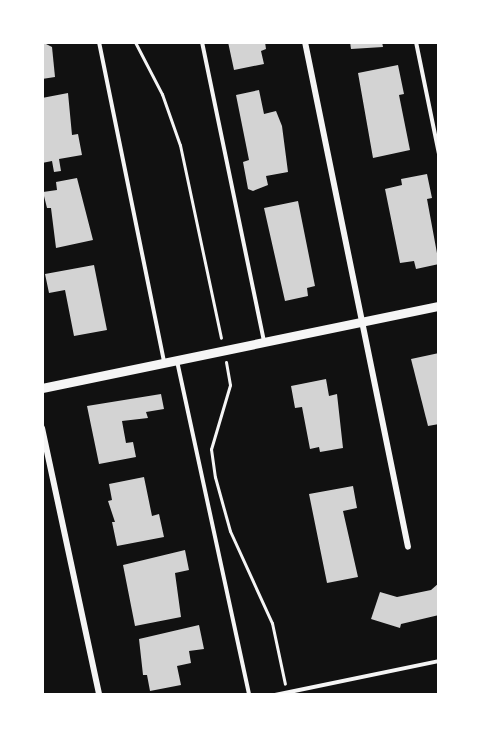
<!DOCTYPE html>
<html>
<head>
<meta charset="utf-8">
<style>
  body { margin:0 }
  #map { position:relative; width:481px; height:737px; overflow:hidden; background:#111; font-family:Signika,sans-serif }
  div>[style] { position:absolute }
  [style*='--x'] { left:calc(var(--x)*1px); top:calc(var(--y)*1px); width:calc(var(--w)*1px); rotate:calc(var(--a)*1deg) }
  .building>* { inset:0; background:#d3d3d3 }
  .path>* { height:3px; margin:-1.5px; padding:0 1.5px; transform-origin:1.5px; border-radius:1.5px; background:#f5f5f5 }
  .service>* { height:4px; margin:-2px; padding:0 2px; transform-origin:2px; border-radius:2px; background:#f5f5f5 }
  .minor>* { height:6px; margin:-3px; padding:0 3px; transform-origin:3px; border-radius:3px; background:#f5f5f5 }
  .tertiary>* { height:9px; margin:-4.5px; padding:0 4.5px; transform-origin:4.5px; border-radius:4.5px; background:#f5f5f5 }
  span { translate:-50% -50%; white-space:nowrap; text-align:center; line-height:1.15; -webkit-text-stroke:4.5px #fff; paint-order:stroke }
  .frame { position:absolute; inset:0; border:44px solid #fff; pointer-events:none }
</style>
</head>
<body>
<div id="map">
  <div class="building">
    <div style="clip-path:polygon(42px 42px,52px 47px,55px 77px,42px 79px)"></div>
    <div style="clip-path:polygon(228px 42px,265px 42px,266px 49px,261px 51px,264px 64px,234px 70px)"></div>
    <div style="clip-path:polygon(350px 42px,382px 42px,383px 47px,351px 49px)"></div>
    <div style="clip-path:polygon(398px 65px,404px 94px,399px 95px,410px 150px,373px 158px,358px 73px)"></div>
    <div style="clip-path:polygon(259px 90px,264px 114px,276px 111px,282px 126px,288px 172px,266px 176px,268px 185px,253px 191px,248px 189px,243px 162px,249px 160px,236px 95px)"></div>
    <div style="clip-path:polygon(68px 93px,72px 135px,78px 134px,82px 155px,59px 159px,61px 171px,54px 172px,52px 161px,42px 163px,42px 98px)"></div>
    <div style="clip-path:polygon(427px 174px,432px 198px,427px 199px,439px 264px,416px 269px,414px 261px,400px 263px,385px 189px,402px 185px,401px 179px)"></div>
    <div style="clip-path:polygon(77px 178px,93px 240px,56px 248px,51px 208px,47px 208px,43px 192px,57px 190px,56px 182px)"></div>
    <div style="clip-path:polygon(298px 201px,315px 286px,307px 288px,308px 296px,285px 301px,264px 208px)"></div>
    <div style="clip-path:polygon(94px 265px,107px 330px,74px 336px,65px 290px,49px 293px,45px 274px)"></div>
    <div style="clip-path:polygon(439px 353px,439px 424px,428px 426px,411px 359px)"></div>
    <div style="clip-path:polygon(326px 379px,329px 396px,337px 394px,343px 448px,320px 452px,319px 447px,310px 449px,302px 407px,295px 408px,291px 386px)"></div>
    <div style="clip-path:polygon(161px 394px,164px 409px,146px 412px,148px 418px,122px 421px,126px 443px,133px 442px,136px 457px,99px 464px,87px 406px)"></div>
    <div style="clip-path:polygon(144px 477px,152px 516px,159px 514px,164px 537px,117px 546px,112px 522px,115px 522px,108px 501px,112px 500px,109px 484px)"></div>
    <div style="clip-path:polygon(353px 486px,357px 508px,343px 511px,358px 577px,327px 583px,309px 494px)"></div>
    <div style="clip-path:polygon(185px 550px,189px 570px,175px 573px,181px 617px,135px 626px,123px 565px)"></div>
    <div style="clip-path:polygon(439px 583px,439px 615px,401px 624px,400px 628px,371px 619px,380px 592px,397px 597px,431px 590px)"></div>
    <div style="clip-path:polygon(199px 625px,204px 649px,189px 651px,191px 663px,177px 666px,181px 685px,150px 691px,147px 675px,143px 675px,139px 639px)"></div>
  </div>
  <div class="path">
    <div style="--x:135;--y:42;--w:59;--a:62.6"></div>
    <div style="--x:162;--y:94;--w:54;--a:70.6"></div>
    <div style="--x:180;--y:145;--w:197;--a:78"></div>
    <div style="--x:226;--y:362;--w:23;--a:80"></div>
    <div style="--x:230;--y:385;--w:67;--a:106.5"></div>
    <div style="--x:211;--y:449;--w:28;--a:82"></div>
    <div style="--x:215;--y:477;--w:56;--a:74.5"></div>
    <div style="--x:230;--y:531;--w:101;--a:65.5"></div>
    <div style="--x:272;--y:623;--w:62;--a:78"></div>
  </div>
  <div class="service">
    <div style="--x:99;--y:42;--w:327;--a:78.5"></div>
    <div style="--x:202;--y:42;--w:305;--a:78.3"></div>
    <div style="--x:416;--y:42;--w:114;--a:78.4"></div>
    <div style="--x:177;--y:361;--w:342;--a:77.8"></div>
    <div style="--x:275;--y:695;--w:167;--a:-11.7"></div>
  </div>
  <div class="minor">
    <div style="--x:305;--y:42;--w:515;--a:78.47"></div>
    <div style="--x:42;--y:428;--w:273;--a:77.9"></div>
  </div>
  <div class="tertiary">
    <div style="--x:42;--y:388;--w:405;--a:-11.7"></div>
  </div>
  <div class="frame"></div>
</div>
</body>
</html>
